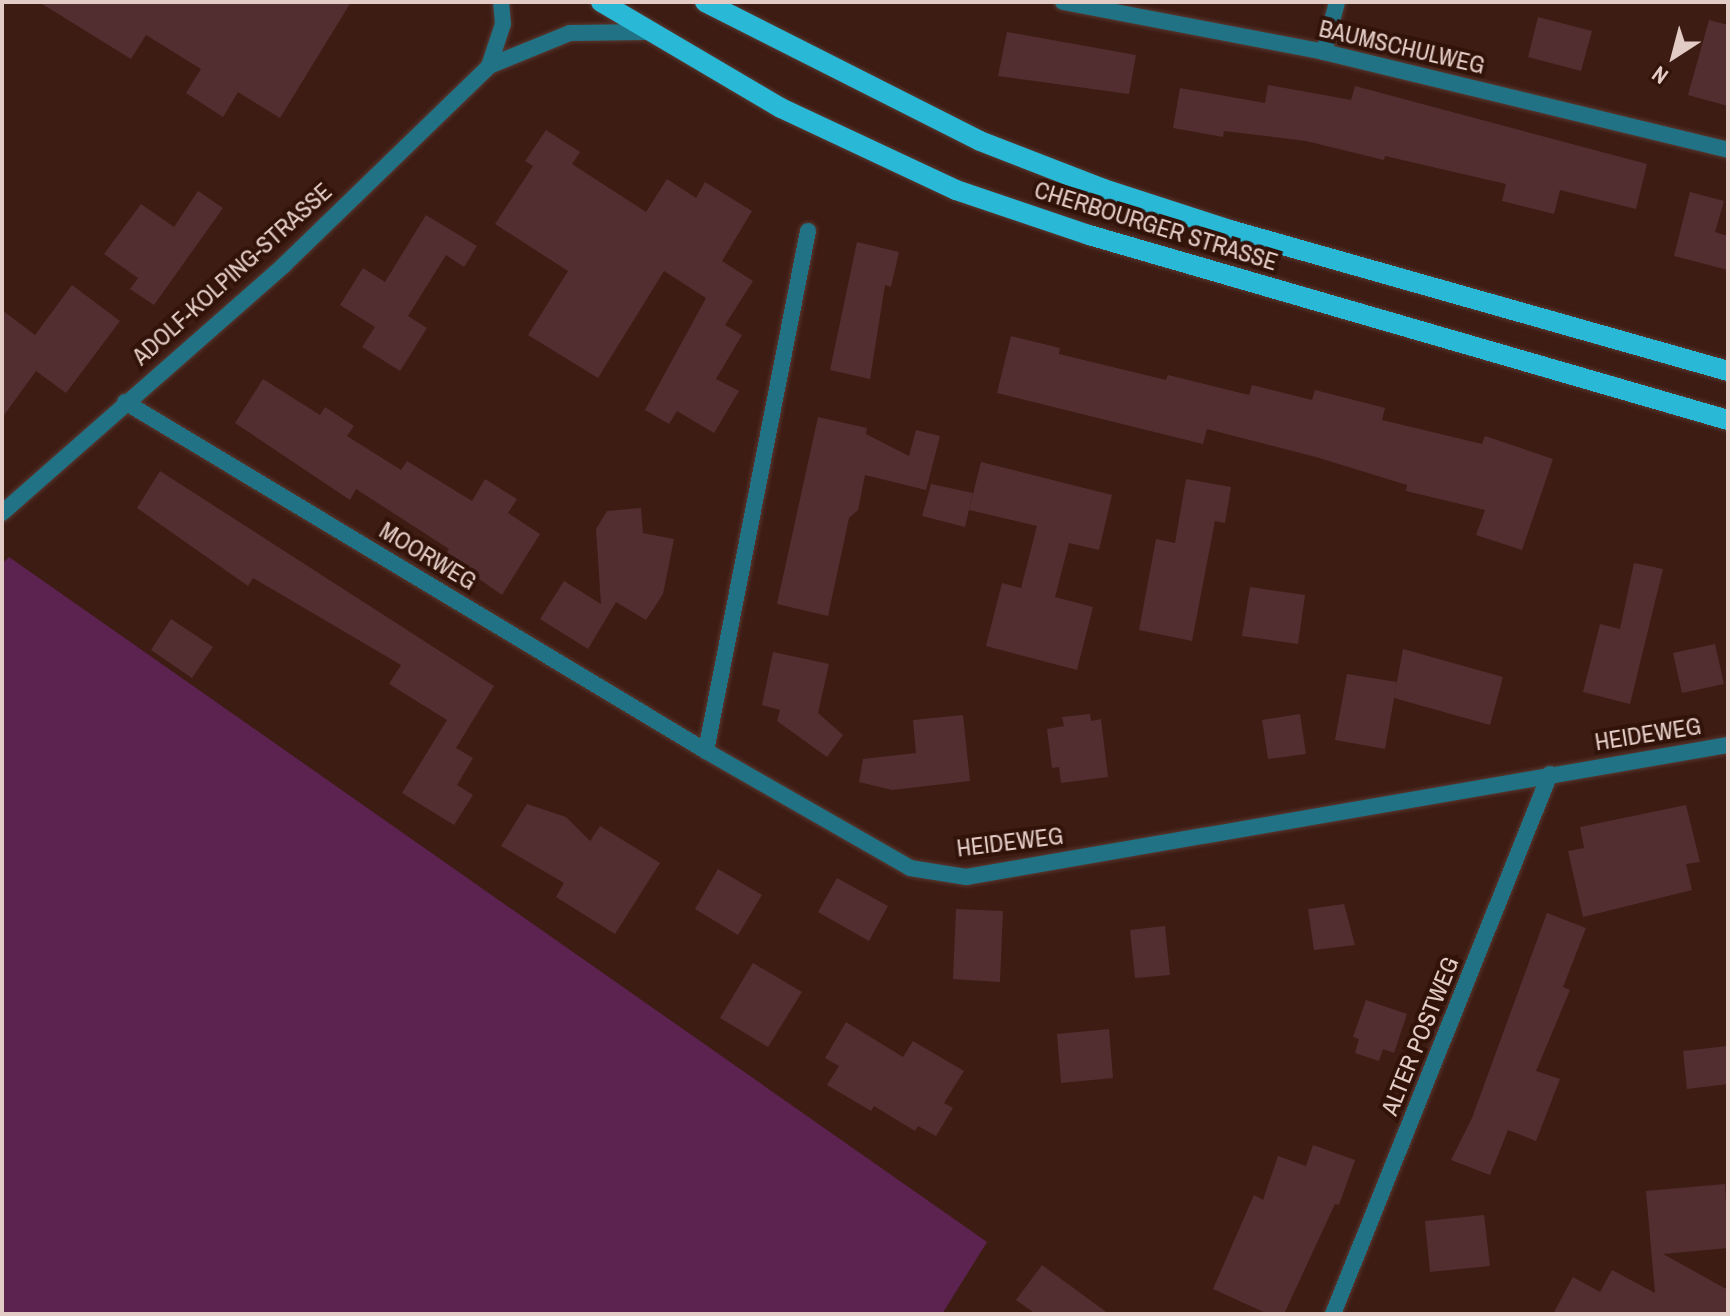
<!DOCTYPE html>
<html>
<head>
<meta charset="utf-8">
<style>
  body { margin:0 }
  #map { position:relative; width:1730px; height:1316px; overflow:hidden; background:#3d1c14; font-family:"Archivo Narrow",sans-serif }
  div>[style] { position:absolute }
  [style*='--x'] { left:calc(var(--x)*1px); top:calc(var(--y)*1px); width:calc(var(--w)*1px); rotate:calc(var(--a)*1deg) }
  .green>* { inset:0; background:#5c2351 }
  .building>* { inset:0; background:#522e30 }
  .roads { filter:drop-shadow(0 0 2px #583830) drop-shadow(0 0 2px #583830) }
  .minor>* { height:16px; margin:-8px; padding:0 8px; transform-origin:8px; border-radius:8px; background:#217284 }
  .primary>* { height:20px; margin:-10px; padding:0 10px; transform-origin:10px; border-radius:10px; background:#29b8d6 }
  span { translate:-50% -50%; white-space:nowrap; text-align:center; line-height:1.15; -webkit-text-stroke:8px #32130a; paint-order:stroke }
  .street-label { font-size:24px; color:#e3ccc6 }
  .frame { position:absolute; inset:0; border:4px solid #e3ccc6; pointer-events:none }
  .north { position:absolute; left:1634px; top:16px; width:80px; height:80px; -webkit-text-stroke:6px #32130a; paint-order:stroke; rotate:216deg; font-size:22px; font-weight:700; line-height:32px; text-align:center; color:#e3ccc6 }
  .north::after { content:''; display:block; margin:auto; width:28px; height:36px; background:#e3ccc6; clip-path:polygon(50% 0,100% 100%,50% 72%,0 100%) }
</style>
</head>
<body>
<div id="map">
  <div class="green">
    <div style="clip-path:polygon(9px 557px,987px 1242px,942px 1314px,2px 1314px,2px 564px)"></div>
  </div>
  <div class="building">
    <div style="clip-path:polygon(39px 2px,351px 2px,280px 118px,238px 92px,223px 117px,186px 93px,201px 69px,146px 35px,131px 59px)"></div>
    <div style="clip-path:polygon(1538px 17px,1592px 31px,1581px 71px,1528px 57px)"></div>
    <div style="clip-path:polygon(1709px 20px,1728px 25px,1728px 106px,1688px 95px)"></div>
    <div style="clip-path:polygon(1007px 32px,1136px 55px,1129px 94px,998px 76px)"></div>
    <div style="clip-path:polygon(1268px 85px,1351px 100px,1355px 86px,1647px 164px,1636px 209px,1560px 190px,1554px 214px,1502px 201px,1506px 184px,1385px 156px,1384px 160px,1306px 141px,1224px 131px,1223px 137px,1173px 128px,1180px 88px,1265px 103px)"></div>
    <div style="clip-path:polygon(546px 130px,580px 152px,572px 164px,646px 212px,667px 179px,696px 198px,705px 182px,752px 211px,722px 261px,753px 281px,725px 325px,742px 335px,716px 379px,739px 391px,714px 433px,677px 411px,669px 424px,645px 410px,706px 298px,664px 271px,598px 378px,528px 335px,568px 271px,495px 224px,533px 166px,525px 161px)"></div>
    <div style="clip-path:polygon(198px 191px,223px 208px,154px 305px,130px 289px,138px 278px,104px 254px,141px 204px,174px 227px)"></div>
    <div style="clip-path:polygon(1690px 192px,1724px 201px,1715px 232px,1728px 236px,1728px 270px,1674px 256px)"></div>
    <div style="clip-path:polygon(426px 215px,477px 246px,464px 267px,446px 255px,408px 316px,427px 328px,400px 371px,362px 347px,375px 327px,340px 305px,363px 268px,385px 282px)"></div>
    <div style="clip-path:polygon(857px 242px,899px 252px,891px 287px,885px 285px,870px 379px,830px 370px)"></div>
    <div style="clip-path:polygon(72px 285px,120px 321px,66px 393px,36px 371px,2px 418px,2px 310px,35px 335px)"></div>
    <div style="clip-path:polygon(1011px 336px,1060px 348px,1059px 354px,1166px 380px,1168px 375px,1249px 395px,1252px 385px,1312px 400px,1315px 390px,1385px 408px,1382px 420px,1482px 444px,1485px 436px,1553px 459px,1522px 550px,1476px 535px,1485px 510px,1406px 491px,1407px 485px,1316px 457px,1207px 429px,1203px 444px,997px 393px)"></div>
    <div style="clip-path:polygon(263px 379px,320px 415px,325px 407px,354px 426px,347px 436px,401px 470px,407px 461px,472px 501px,485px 479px,517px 499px,508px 513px,540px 534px,502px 595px,445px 555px,449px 549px,356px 489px,350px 500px,235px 423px)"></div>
    <div style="clip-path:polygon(818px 417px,867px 428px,866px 434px,909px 456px,916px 430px,940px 436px,926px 490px,865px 475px,858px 510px,849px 518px,828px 616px,777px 604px)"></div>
    <div style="clip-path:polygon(981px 462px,1112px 495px,1099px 550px,1069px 543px,1055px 597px,1093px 607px,1077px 670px,986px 646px,1002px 583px,1021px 588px,1037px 526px,969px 510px)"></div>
    <div style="clip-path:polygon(160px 471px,494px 686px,456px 748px,473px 758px,457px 785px,473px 795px,454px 825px,402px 793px,447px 720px,389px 684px,401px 665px,253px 578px,248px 586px,137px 508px)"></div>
    <div style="clip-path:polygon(1186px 479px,1231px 487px,1225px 523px,1215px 521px,1192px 641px,1139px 630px,1156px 539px,1175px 543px)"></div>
    <div style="clip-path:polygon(931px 484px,973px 493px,965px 527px,922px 516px)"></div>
    <div style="clip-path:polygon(641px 508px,643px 533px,674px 539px,663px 594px,646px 620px,616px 602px,588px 649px,540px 619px,564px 581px,601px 604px,596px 529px,607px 511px)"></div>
    <div style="clip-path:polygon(1634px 563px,1663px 569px,1630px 704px,1583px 692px,1600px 624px,1620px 629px)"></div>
    <div style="clip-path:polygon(1250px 587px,1305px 595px,1298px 644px,1242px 636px)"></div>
    <div style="clip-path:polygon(171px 619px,213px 647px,192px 678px,151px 650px)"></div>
    <div style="clip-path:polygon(1715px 644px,1724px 684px,1682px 693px,1673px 653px)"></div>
    <div style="clip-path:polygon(1403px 649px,1503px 677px,1490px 725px,1394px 698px)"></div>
    <div style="clip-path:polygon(773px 652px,829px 664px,818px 713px,843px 735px,827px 757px,777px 721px,780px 710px,762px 705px)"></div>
    <div style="clip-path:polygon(1347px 674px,1397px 682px,1385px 749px,1335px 740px)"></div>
    <div style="clip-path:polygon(1090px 714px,1091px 721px,1101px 719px,1108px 777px,1061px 783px,1059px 767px,1052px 768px,1047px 729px,1064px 726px,1062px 717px)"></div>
    <div style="clip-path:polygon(1300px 714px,1306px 754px,1268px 759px,1262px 720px)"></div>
    <div style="clip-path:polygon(963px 715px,970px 781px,892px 790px,859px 782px,863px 759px,916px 753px,913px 720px)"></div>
    <div style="clip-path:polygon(527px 804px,566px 817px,590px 841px,600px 826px,660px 863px,615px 934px,556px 897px,564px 883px,501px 846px)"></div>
    <div style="clip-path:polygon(1686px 805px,1700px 862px,1686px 864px,1692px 890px,1583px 917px,1568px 851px,1584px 848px,1580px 827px)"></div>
    <div style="clip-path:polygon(718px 869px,762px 895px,738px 935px,695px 909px)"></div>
    <div style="clip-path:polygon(837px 878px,888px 906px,869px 941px,818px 912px)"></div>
    <div style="clip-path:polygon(1344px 904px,1355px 945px,1314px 950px,1308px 909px)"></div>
    <div style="clip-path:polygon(956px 909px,1003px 911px,1000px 982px,953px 979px)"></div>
    <div style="clip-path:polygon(1547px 913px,1586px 928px,1563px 987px,1570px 990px,1536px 1071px,1560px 1079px,1536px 1141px,1508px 1130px,1490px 1175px,1451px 1160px,1472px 1118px)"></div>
    <div style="clip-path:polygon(1165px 926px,1170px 975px,1135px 978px,1130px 930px)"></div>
    <div style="clip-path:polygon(753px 963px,802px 992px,768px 1047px,720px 1018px)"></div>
    <div style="clip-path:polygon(1366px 1000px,1407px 1014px,1394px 1053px,1383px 1049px,1379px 1061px,1355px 1053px,1359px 1039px,1353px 1037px)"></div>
    <div style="clip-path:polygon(846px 1022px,903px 1057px,913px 1041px,964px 1071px,944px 1103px,953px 1108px,936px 1136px,918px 1126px,915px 1131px,874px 1106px,871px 1111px,827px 1085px,839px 1066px,825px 1058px)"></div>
    <div style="clip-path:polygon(1109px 1029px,1113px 1078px,1061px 1083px,1057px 1034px)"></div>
    <div style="clip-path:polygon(1728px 1046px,1728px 1084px,1687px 1089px,1683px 1051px)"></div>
    <div style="clip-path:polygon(1313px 1145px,1355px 1160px,1339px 1205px,1335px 1204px,1284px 1314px,1268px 1314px,1213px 1289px,1254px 1195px,1263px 1200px,1278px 1156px,1306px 1166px)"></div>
    <div style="clip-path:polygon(1725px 1184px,1728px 1248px,1663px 1254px,1728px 1290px,1728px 1314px,1553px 1314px,1573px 1277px,1600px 1292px,1612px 1270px,1655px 1293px,1646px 1191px)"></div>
    <div style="clip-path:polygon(1484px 1215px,1490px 1266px,1430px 1272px,1425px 1221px)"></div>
    <div style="clip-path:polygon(1042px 1265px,1109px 1314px,1036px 1314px,1016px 1300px)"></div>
  </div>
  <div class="roads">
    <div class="minor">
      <div style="--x:1063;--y:2;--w:266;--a:10.8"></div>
      <div style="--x:1324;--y:52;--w:416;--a:13.6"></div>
      <div style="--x:1324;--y:52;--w:52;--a:-75.4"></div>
      <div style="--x:489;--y:66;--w:44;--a:-71.6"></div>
      <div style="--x:503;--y:24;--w:22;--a:-95"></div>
      <div style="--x:808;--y:231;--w:530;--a:101.1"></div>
      <div style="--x:706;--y:751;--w:235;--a:29.8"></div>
      <div style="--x:910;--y:868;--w:57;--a:9.1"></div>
      <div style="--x:966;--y:877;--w:773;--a:-9.83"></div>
      <div style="--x:125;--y:402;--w:678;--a:30.99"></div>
      <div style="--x:2;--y:513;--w:376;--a:-41.3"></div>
      <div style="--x:284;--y:265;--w:286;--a:-44.1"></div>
      <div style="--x:489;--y:66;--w:87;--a:-22.2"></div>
      <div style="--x:570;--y:33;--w:76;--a:-0.8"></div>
      <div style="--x:1333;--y:1314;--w:582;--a:-68.11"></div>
    </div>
    <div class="primary">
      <div style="--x:601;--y:2;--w:209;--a:30.5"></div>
      <div style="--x:781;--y:108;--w:193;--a:25.1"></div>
      <div style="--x:956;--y:190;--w:140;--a:18.7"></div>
      <div style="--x:1089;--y:235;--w:665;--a:16.15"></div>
      <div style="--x:705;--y:2;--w:308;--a:26.8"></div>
      <div style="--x:980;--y:141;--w:133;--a:21.2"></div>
      <div style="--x:1104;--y:189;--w:133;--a:18"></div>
      <div style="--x:1230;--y:230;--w:518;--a:15.81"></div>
    </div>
  </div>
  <div class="street-label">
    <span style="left:1402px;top:47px;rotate:13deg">BAUMSCHULWEG</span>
    <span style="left:1156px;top:226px;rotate:17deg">CHERBOURGER STRASSE</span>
    <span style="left:232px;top:274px;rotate:-42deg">ADOLF-KOLPING-STRASSE</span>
    <span style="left:428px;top:556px;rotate:31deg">MOORWEG</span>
    <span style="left:1648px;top:734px;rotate:-9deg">HEIDEWEG</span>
    <span style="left:1010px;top:842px;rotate:-7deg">HEIDEWEG</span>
    <span style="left:1420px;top:1036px;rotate:-68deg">ALTER POSTWEG</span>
  </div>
  <div class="frame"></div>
  <div class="north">N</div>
</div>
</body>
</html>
